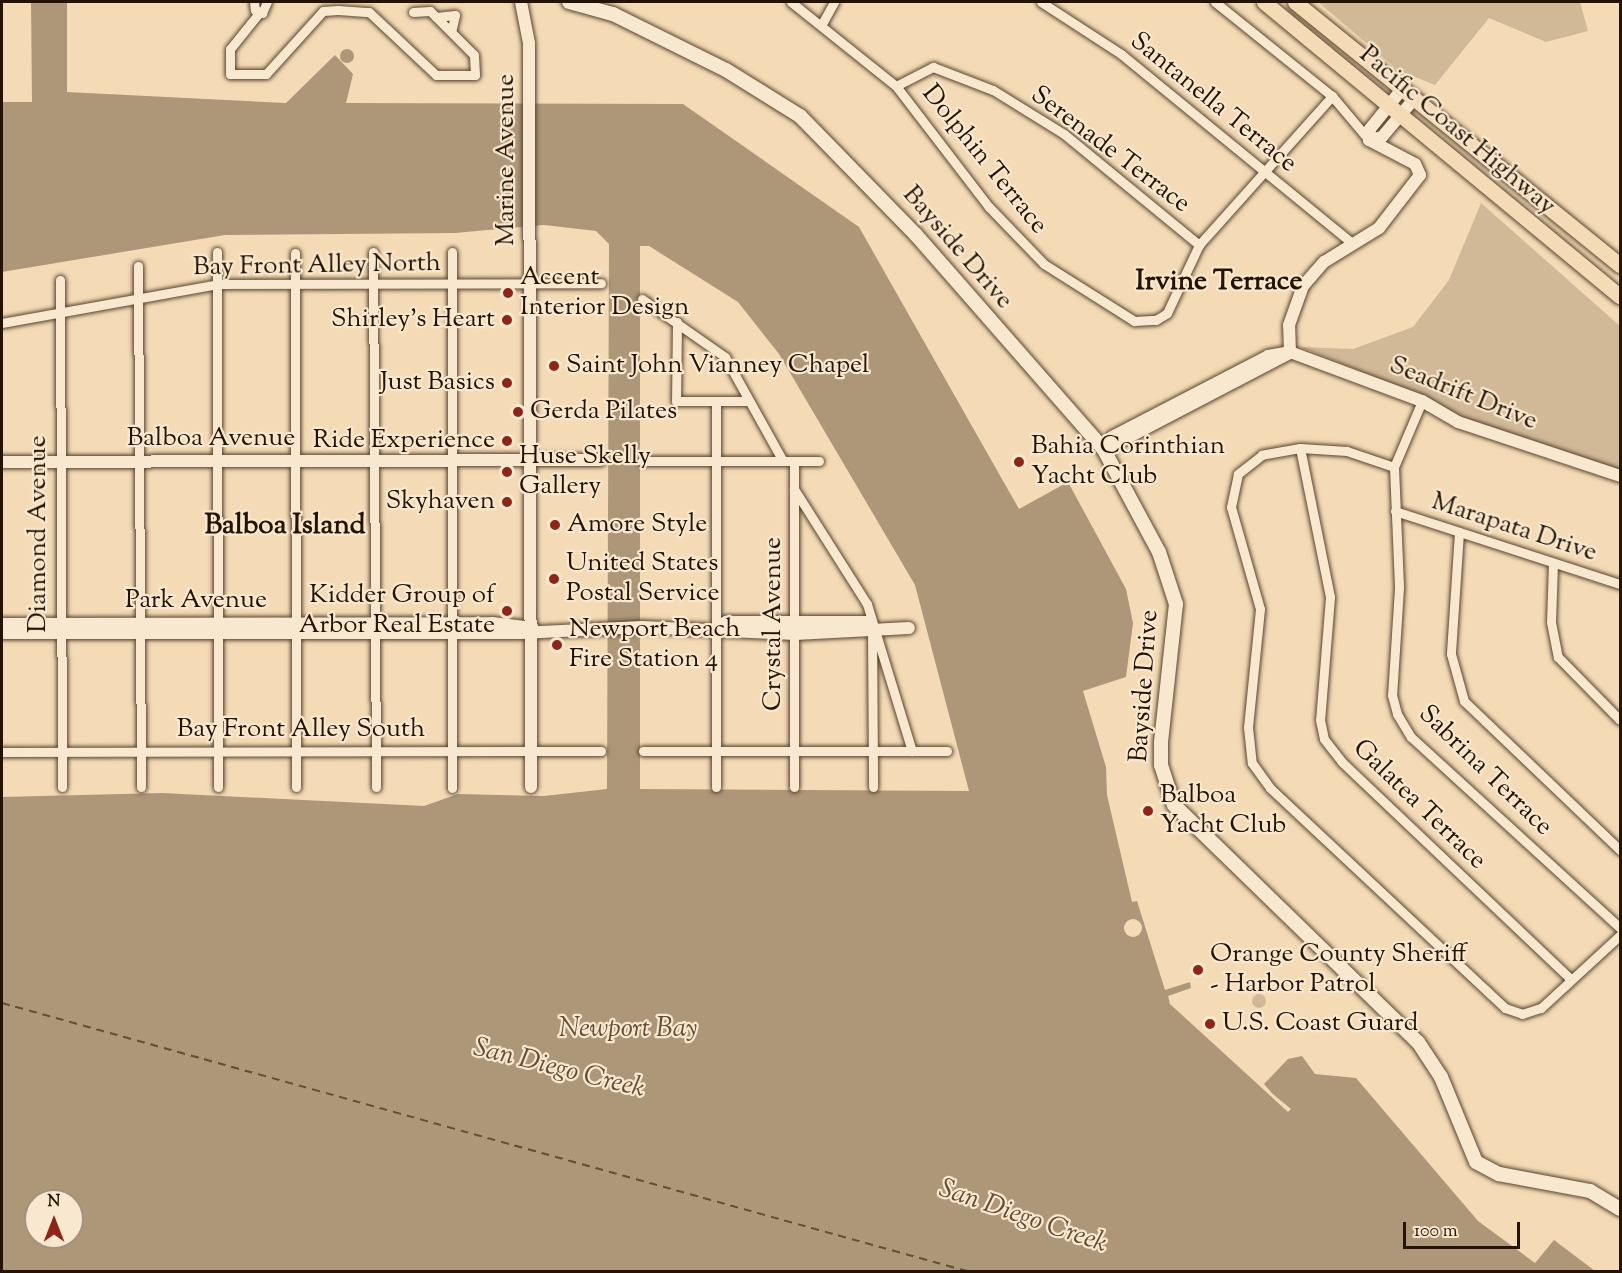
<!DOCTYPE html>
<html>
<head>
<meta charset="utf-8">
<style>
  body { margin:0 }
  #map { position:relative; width:1622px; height:1273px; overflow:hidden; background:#f4dbb5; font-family:"Sorts Mill Goudy",serif }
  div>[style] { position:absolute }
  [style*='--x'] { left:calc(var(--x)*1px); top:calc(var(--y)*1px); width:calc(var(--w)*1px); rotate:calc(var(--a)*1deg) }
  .green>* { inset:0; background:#d1b997 }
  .round { border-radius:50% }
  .water>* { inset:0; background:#ad9778 }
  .pier>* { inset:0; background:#f4dbb5 }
  .ferry>* { height:1.5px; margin-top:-0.75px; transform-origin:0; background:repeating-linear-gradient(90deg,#624e37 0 8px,transparent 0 14px) }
  .roads { filter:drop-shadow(0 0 2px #58442f) drop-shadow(0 0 2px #58442f) }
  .minor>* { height:9px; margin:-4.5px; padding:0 4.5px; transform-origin:4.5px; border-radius:4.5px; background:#f8e8cf }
  .tertiary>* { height:12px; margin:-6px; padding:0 6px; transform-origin:6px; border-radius:6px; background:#f8e8cf }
  .secondary>* { height:14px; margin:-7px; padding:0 7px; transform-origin:7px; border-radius:7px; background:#f8e8cf }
  .trunk>* { height:15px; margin:-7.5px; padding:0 7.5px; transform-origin:7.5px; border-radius:7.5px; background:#f4dbb5 }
  .dots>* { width:16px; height:16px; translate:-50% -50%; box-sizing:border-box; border:3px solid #f8e8cf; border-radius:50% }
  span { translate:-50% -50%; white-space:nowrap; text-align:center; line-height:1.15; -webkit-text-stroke:4.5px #f8e8cf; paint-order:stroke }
  .street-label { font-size:26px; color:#241202 }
  .poi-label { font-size:26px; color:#241202 }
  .left { translate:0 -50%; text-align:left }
  .right { translate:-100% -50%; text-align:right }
  .water-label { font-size:27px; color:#624e37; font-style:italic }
  .quarter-label { font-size:28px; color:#241202; font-weight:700 }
  .frame { position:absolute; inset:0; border:3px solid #241202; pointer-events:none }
  .north { position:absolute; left:24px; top:1189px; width:60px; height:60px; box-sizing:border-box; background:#f8e8cf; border:2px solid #a3927d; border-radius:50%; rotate:0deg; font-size:16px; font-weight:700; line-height:24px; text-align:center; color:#241202 }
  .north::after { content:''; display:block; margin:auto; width:21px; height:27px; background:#8f2418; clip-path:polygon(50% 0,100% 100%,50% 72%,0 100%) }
  .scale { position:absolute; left:1403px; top:1222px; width:117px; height:27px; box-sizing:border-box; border:3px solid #241202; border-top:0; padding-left:8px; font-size:18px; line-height:21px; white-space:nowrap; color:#241202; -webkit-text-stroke:4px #f8e8cf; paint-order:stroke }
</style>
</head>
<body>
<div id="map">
  <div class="green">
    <div style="clip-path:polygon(1318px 2px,1580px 2px,1588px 31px,1546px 42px,1489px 18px,1435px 85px,1398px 70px)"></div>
    <div style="clip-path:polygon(1481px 203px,1620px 326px,1620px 470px,1460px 418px,1421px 396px,1301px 347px,1353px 349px,1413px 327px,1449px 280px)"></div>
    <div class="round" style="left:1252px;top:994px;width:14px;height:14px"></div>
  </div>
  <div class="water">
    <div style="clip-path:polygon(evenodd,31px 2px,67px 2px,67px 92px,286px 103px,335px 55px,353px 74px,346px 103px,683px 104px,859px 227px,1019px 509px,1068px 482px,1126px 589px,1133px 623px,1126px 677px,1083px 691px,1106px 767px,1107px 795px,1132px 902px,1137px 901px,1165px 990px,1190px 982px,1191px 988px,1168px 996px,1170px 1004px,1288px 1112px,1264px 1084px,1288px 1059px,1302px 1056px,1315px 1074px,1356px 1078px,1478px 1221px,1535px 1263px,1554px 1240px,1595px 1271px,2px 1272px,2px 797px,162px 793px,424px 806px,458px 794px,544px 796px,607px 789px,609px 244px,596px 231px,544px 225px,455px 233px,225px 235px,2px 272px,2px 102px,32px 102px,31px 2px,640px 246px,649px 246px,738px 302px,779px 354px,915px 585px,969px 791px,640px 789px,640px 246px,31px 2px,36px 1201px,72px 1201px,72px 1237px,36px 1237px,36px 1201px)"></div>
    <div class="round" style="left:340px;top:49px;width:14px;height:14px"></div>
  </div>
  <div class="pier">
    <div class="round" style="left:1124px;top:919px;width:18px;height:18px"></div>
    <div style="clip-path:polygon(1253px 1078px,1291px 1109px,1288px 1112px)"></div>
  </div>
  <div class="ferry">
    <div style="--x:2;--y:1003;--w:1005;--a:15.53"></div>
  </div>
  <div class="roads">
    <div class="minor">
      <div style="--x:254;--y:2;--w:8;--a:83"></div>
      <div style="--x:255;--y:10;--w:8;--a:23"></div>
      <div style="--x:262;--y:13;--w:12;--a:-66"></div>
      <div style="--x:791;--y:2;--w:134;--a:38.7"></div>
      <div style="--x:896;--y:86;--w:153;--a:52.5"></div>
      <div style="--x:989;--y:207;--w:79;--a:46"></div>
      <div style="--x:1044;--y:264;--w:107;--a:32.3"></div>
      <div style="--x:1134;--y:321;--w:22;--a:-3"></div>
      <div style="--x:1156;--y:320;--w:13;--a:-32"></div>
      <div style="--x:1167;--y:313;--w:75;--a:-64.8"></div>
      <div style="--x:1199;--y:245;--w:200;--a:-48.2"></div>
      <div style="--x:1041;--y:2;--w:95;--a:33"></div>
      <div style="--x:1121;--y:54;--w:300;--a:39.3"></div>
      <div style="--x:1215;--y:2;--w:150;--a:38.8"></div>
      <div style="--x:1332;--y:96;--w:57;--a:49.9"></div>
      <div style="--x:259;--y:13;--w:46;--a:128.9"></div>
      <div style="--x:230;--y:49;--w:25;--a:90"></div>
      <div style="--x:230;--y:74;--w:36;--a:0"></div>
      <div style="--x:266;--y:74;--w:85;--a:-47.9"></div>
      <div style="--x:323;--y:11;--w:15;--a:-4"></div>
      <div style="--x:338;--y:10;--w:31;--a:4"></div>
      <div style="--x:369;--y:12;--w:92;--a:43.2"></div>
      <div style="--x:436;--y:75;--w:39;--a:0"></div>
      <div style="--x:475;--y:75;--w:20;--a:-93"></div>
      <div style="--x:474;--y:55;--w:62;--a:-135"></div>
      <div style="--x:430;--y:11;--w:17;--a:177"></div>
      <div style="--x:436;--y:17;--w:19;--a:-6"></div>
      <div style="--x:455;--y:15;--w:17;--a:103"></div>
      <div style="--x:823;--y:22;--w:23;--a:-61"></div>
      <div style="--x:896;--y:86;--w:42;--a:-27.2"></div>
      <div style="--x:933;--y:67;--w:64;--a:21"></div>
      <div style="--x:993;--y:90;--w:84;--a:31.8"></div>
      <div style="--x:1064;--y:134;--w:175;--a:39.4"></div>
      <div style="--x:217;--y:252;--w:535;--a:89.89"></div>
      <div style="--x:373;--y:252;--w:535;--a:89.68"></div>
      <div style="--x:452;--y:252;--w:536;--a:90"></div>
      <div style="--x:295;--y:253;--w:534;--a:89.89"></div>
      <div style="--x:138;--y:266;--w:521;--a:89.67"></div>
      <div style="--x:60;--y:280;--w:507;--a:89.77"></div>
      <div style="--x:642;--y:299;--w:101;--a:34.9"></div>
      <div style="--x:725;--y:357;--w:119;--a:60.9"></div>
      <div style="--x:677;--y:322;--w:79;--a:90.7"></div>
      <div style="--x:676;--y:401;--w:72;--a:0"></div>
      <div style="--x:2;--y:323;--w:219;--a:-10.2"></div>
      <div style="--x:218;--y:284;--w:383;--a:-0.1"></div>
      <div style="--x:1422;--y:401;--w:72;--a:113"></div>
      <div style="--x:1394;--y:467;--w:121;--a:87.6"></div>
      <div style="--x:1399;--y:588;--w:107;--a:93.7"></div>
      <div style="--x:1392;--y:695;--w:20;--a:75"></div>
      <div style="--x:1397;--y:714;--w:27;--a:59"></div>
      <div style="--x:1411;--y:737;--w:283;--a:42.4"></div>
      <div style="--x:1300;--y:448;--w:152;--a:78.6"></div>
      <div style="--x:1330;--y:597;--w:123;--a:94.6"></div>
      <div style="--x:1320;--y:720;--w:19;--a:78"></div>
      <div style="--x:1324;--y:739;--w:29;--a:52"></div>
      <div style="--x:1342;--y:762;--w:315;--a:43.5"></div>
      <div style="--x:642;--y:461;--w:177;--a:0"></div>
      <div style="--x:794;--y:461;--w:326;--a:90"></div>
      <div style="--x:1394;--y:467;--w:50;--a:-161.2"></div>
      <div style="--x:1347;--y:451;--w:47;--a:-176.3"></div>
      <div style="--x:1300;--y:448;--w:39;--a:170"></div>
      <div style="--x:1262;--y:455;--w:31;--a:142"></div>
      <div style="--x:1238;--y:474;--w:34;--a:102"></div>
      <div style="--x:1231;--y:507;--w:106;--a:74.1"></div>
      <div style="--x:1260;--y:609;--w:119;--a:95.8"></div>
      <div style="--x:1248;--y:727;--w:36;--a:84"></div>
      <div style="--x:1252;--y:763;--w:31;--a:54"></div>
      <div style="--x:1270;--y:788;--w:322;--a:43.1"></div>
      <div style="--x:1505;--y:1008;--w:18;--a:19"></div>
      <div style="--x:1522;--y:1014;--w:20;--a:-18"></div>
      <div style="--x:1541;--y:1008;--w:108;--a:-42.7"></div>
      <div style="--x:794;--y:489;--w:136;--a:57.6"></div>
      <div style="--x:867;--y:604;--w:154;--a:73"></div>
      <div style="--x:1395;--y:511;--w:237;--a:18"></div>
      <div style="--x:1459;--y:532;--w:122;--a:93.8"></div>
      <div style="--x:1451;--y:654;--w:49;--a:74.5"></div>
      <div style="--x:1464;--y:701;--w:216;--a:43.7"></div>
      <div style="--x:1553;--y:563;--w:59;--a:91.9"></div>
      <div style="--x:1551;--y:622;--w:36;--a:79"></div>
      <div style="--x:1558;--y:657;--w:88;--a:45.5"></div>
      <div style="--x:872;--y:628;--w:159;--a:89.6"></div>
      <div style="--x:643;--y:751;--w:304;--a:0"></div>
      <div style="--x:2;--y:752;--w:599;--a:-0.1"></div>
      <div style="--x:716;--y:787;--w:386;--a:-90"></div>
    </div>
    <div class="tertiary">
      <div style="--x:521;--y:2;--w:42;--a:79"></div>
      <div style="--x:529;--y:43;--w:744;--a:89.85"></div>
      <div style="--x:1369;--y:140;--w:13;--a:-13"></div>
      <div style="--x:1382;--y:137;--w:50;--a:-49.9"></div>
      <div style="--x:1369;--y:140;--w:11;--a:-85"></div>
      <div style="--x:1370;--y:129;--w:51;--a:-51.3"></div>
      <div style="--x:1290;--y:352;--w:27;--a:-92"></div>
      <div style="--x:1289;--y:325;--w:41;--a:-70.3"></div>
      <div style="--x:1303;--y:286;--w:32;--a:-49"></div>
      <div style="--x:1324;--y:262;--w:65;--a:-31.7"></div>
      <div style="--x:1379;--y:228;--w:67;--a:-52.3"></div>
      <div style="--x:1420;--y:175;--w:12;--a:-114"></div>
      <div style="--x:1415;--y:164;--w:52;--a:-152.4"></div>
      <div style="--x:1104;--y:450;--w:15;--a:-58"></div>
      <div style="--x:1112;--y:437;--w:176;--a:-27.4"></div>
      <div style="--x:1268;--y:356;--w:22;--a:-10"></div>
      <div style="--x:1290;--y:352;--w:141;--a:20.4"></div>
      <div style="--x:1422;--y:401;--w:42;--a:30.3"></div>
      <div style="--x:1458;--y:422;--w:171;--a:18.4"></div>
      <div style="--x:1104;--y:450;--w:208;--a:-27.6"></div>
      <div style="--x:2;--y:462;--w:598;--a:-0.19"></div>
      <div style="--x:2;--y:624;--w:490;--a:-0.1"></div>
      <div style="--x:492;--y:623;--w:41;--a:7"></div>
      <div style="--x:716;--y:628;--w:12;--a:-31"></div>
      <div style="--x:726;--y:622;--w:139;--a:0"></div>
      <div style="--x:865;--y:622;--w:9;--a:41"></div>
      <div style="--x:2;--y:633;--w:519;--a:0"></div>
      <div style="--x:521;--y:633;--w:121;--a:-2.8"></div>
      <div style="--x:642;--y:627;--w:153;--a:2.6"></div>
      <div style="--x:795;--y:634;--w:114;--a:-3"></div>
    </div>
    <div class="secondary">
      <div style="--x:569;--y:2;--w:46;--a:15.3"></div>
      <div style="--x:613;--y:14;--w:126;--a:26.4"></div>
      <div style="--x:726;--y:70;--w:87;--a:31.9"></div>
      <div style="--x:800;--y:116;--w:166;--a:45.7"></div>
      <div style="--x:916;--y:235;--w:286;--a:48.8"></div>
      <div style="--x:1104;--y:450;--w:116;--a:61.7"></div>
      <div style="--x:1159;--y:552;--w:55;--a:71.9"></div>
      <div style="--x:1176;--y:604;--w:140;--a:96.2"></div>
      <div style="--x:1161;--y:743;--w:22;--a:90"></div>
      <div style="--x:1161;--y:765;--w:42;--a:72"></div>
      <div style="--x:1174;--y:805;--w:340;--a:44.2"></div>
      <div style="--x:1418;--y:1042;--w:42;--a:56.7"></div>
      <div style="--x:1441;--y:1077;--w:92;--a:67.6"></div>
      <div style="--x:1476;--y:1162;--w:26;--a:28"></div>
      <div style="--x:1499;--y:1174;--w:93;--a:10.6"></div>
      <div style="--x:1590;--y:1191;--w:35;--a:31"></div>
    </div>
    <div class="trunk">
      <div style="--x:1264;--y:2;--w:462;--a:39.6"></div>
      <div style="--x:1295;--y:2;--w:418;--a:39"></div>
    </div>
  </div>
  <div class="dots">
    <div style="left:508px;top:293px;background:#8f2418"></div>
    <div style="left:507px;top:320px;background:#8f2418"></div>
    <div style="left:554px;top:366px;background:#8f2418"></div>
    <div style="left:507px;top:383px;background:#8f2418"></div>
    <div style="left:518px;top:412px;background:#8f2418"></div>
    <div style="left:507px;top:441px;background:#8f2418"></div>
    <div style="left:1019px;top:462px;background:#8f2418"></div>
    <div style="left:507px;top:472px;background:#8f2418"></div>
    <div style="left:507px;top:502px;background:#8f2418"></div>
    <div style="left:555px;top:525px;background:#8f2418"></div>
    <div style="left:554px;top:579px;background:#8f2418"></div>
    <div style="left:507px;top:611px;background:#8f2418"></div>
    <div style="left:557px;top:645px;background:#8f2418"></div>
    <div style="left:1148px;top:811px;background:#8f2418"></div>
    <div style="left:1198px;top:970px;background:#8f2418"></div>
    <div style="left:1210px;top:1024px;background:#8f2418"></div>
  </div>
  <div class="street-label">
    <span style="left:1213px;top:103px;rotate:39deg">Santanella Terrace</span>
    <span style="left:1457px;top:131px;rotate:40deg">Pacific Coast Highway</span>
    <span style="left:1110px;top:150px;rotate:37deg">Serenade Terrace</span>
    <span style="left:507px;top:160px;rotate:-90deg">Marine Avenue</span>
    <span style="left:984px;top:160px;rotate:51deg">Dolphin Terrace</span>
    <span style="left:957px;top:248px;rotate:49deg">Bayside Drive</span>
    <span style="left:317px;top:266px;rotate:-1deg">Bay Front Alley North</span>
    <span style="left:1463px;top:394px;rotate:22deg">Seadrift Drive</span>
    <span style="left:211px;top:439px">Balboa Avenue</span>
    <span style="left:1514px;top:528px;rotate:18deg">Marapata Drive</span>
    <span style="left:39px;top:534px;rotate:-90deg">Diamond Avenue</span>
    <span style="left:196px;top:601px">Park Avenue</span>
    <span style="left:774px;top:624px;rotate:-90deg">Crystal Avenue</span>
    <span style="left:1145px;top:686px;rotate:-86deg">Bayside Drive</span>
    <span style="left:301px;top:730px">Bay Front Alley South</span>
    <span style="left:1485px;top:771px;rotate:44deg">Sabrina Terrace</span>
    <span style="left:1419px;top:805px;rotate:44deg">Galatea Terrace</span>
  </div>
  <div class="poi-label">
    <span class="left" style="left:520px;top:293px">Accent<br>Interior Design</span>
    <span class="right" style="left:495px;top:320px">Shirley's Heart</span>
    <span class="left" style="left:566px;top:366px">Saint John Vianney Chapel</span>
    <span class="right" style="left:495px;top:383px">Just Basics</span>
    <span class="left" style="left:530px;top:412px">Gerda Pilates</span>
    <span class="right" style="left:495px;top:441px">Ride Experience</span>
    <span class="left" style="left:1031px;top:462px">Bahia Corinthian<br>Yacht Club</span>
    <span class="left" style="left:519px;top:472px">Huse Skelly<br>Gallery</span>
    <span class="right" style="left:495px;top:502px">Skyhaven</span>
    <span class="left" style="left:567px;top:525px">Amore Style</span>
    <span class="left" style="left:566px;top:579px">United States<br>Postal Service</span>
    <span class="right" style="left:495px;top:611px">Kidder Group of<br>Arbor Real Estate</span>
    <span class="left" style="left:569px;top:645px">Newport Beach<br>Fire Station 4</span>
    <span class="left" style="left:1160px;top:811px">Balboa<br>Yacht Club</span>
    <span class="left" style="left:1210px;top:970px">Orange County Sheriff<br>- Harbor Patrol</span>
    <span class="left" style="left:1222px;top:1024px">U.S. Coast Guard</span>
  </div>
  <div class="water-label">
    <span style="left:628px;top:1030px">Newport Bay</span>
    <span style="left:559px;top:1069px;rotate:14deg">San Diego Creek</span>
    <span style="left:1023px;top:1217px;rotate:19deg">San Diego Creek</span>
  </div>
  <div class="quarter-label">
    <span style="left:1219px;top:282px">Irvine Terrace</span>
    <span style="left:285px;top:526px">Balboa Island</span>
  </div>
  <div class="frame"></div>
  <div class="north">N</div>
  <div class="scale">100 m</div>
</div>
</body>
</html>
